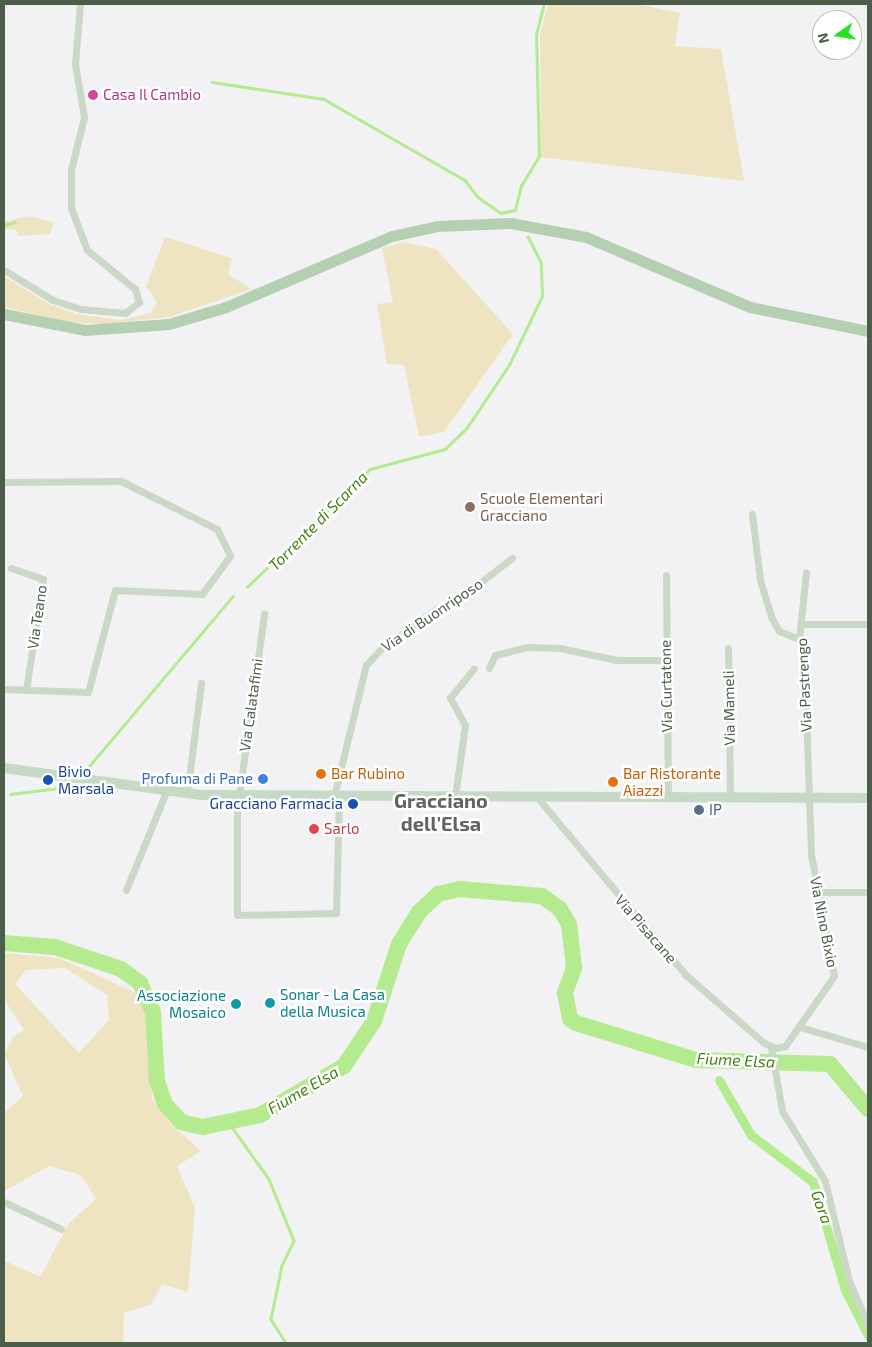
<!DOCTYPE html>
<html>
<head>
<meta charset="utf-8">
<style>
  body { margin:0 }
  #map { position:relative; width:872px; height:1347px; overflow:hidden; background:#f2f1f3; font-family:"Exo 2",sans-serif }
  div>[style] { position:absolute }
  [style*='--x'] { left:calc(var(--x)*1px); top:calc(var(--y)*1px); width:calc(var(--w)*1px); rotate:calc(var(--a)*1deg) }
  .green>* { inset:0; background:#efe4c1 }
  .stream>* { height:2.5px; margin:-1.25px; padding:0 1.25px; transform-origin:1.25px; border-radius:1.25px; background:#b5eb8f }
  .canal>* { height:9px; margin:-4.5px; padding:0 4.5px; transform-origin:4.5px; border-radius:4.5px; background:#b5eb8f }
  .river>* { height:16px; margin:-8px; padding:0 8px; transform-origin:8px; border-radius:8px; background:#b5eb8f }
  .street>* { height:7px; margin:-3.5px; padding:0 3.5px; transform-origin:3.5px; border-radius:3.5px; background:#cbd8c8 }
  .secondary>* { height:10px; margin:-5px; padding:0 5px; transform-origin:5px; border-radius:5px; background:#c6d9c4 }
  .primary>* { height:11px; margin:-5.5px; padding:0 5.5px; transform-origin:5.5px; border-radius:5.5px; background:#b5cfb2 }
  .dots>* { width:14px; height:14px; translate:-50% -50%; box-sizing:border-box; border:2px solid #fff; border-radius:50% }
  span { translate:-50% -50%; white-space:nowrap; text-align:center; line-height:1.15; -webkit-text-stroke:5px #fff; paint-order:stroke }
  .hotel-label { font-size:15px; color:#b23c85 }
  .left { translate:0 -50%; text-align:left }
  .education-label { font-size:15px; color:#785e54 }
  .street-label { font-size:15px; color:#4c5e49 }
  .transit-label { font-size:15px; color:#164399 }
  .right { translate:-100% -50%; text-align:right }
  .food-label { font-size:15px; color:#c56008 }
  .shop-label { font-size:15px; color:#366cbe }
  .service-label { font-size:15px; color:#4e5e75 }
  .health-label { font-size:15px; color:#be3a42 }
  .culture-label { font-size:15px; color:#0d838f }
  .water-label { font-size:16px; color:#408410; font-style:italic }
  .district-label { font-size:20px; color:#5e665d; font-weight:700 }
  .frame { position:absolute; inset:0; border:5px solid #4c5e49; pointer-events:none }
  .north { position:absolute; left:812px; top:10px; width:50px; height:50px; box-sizing:border-box; background:#fff; border:1px solid #b7bfb6; border-radius:50%; rotate:257deg; font-size:14px; font-weight:700; line-height:20px; text-align:center; color:#4c5e49 }
  .north::after { content:''; display:block; margin:auto; width:18px; height:22px; background:#28e21d; clip-path:polygon(50% 0,100% 100%,50% 72%,0 100%) }
</style>
</head>
<body>
<div id="map">
  <div class="green">
    <div style="clip-path:polygon(548px 4px,636px 4px,680px 13px,675px 46px,721px 49px,744px 181px,541px 157px,540px 36px)"></div>
    <div style="clip-path:polygon(28px 216px,54px 222px,50px 234px,19px 236px,14px 229px,4px 230px,4px 222px)"></div>
    <div style="clip-path:polygon(165px 237px,232px 258px,228px 274px,251px 289px,169px 317px,106px 324px,65px 322px,4px 307px,4px 276px,51px 305px,77px 314px,121px 320px,151px 313px,157px 302px,146px 286px)"></div>
    <div style="clip-path:polygon(403px 242px,436px 249px,513px 334px,444px 432px,419px 437px,404px 365px,387px 364px,377px 304px,393px 302px,382px 248px)"></div>
    <div style="clip-path:polygon(evenodd,4px 953px,59px 958px,134px 992px,147px 1013px,152px 1099px,171px 1124px,201px 1151px,177px 1166px,195px 1208px,188px 1292px,162px 1284px,151px 1305px,124px 1313px,123px 1343px,4px 1343px,5px 1261px,40px 1277px,69px 1223px,96px 1199px,81px 1175px,49px 1166px,4px 1191px,4px 1113px,23px 1096px,4px 1054px,13px 1037px,24px 1030px,4px 999px,4px 953px,65px 968px,107px 995px,109px 1020px,79px 1053px,15px 984px,26px 970px,65px 968px)"></div>
  </div>
  <div class="stream">
    <div style="--x:212;--y:82;--w:113;--a:8.6"></div>
    <div style="--x:324;--y:99;--w:163;--a:29.9"></div>
    <div style="--x:465;--y:180;--w:21;--a:53"></div>
    <div style="--x:478;--y:197;--w:28;--a:35"></div>
    <div style="--x:501;--y:213;--w:14;--a:-12"></div>
    <div style="--x:515;--y:210;--w:25;--a:-76"></div>
    <div style="--x:521;--y:186;--w:35;--a:-59"></div>
    <div style="--x:539;--y:156;--w:121;--a:-91.4"></div>
    <div style="--x:536;--y:35;--w:32;--a:-76"></div>
    <div style="--x:4;--y:225;--w:11;--a:-15"></div>
    <div style="--x:247;--y:587;--w:170;--a:-43.8"></div>
    <div style="--x:370;--y:469;--w:78;--a:-14.9"></div>
    <div style="--x:445;--y:449;--w:29;--a:-44"></div>
    <div style="--x:466;--y:429;--w:77;--a:-56.1"></div>
    <div style="--x:509;--y:365;--w:76;--a:-64.4"></div>
    <div style="--x:542;--y:296;--w:33;--a:-92"></div>
    <div style="--x:541;--y:263;--w:29;--a:-117"></div>
    <div style="--x:85;--y:771;--w:229;--a:-49.8"></div>
    <div style="--x:10;--y:794;--w:50;--a:-6.8"></div>
    <div style="--x:229;--y:1123;--w:69;--a:54.5"></div>
    <div style="--x:269;--y:1179;--w:67;--a:68"></div>
    <div style="--x:294;--y:1241;--w:28;--a:116"></div>
    <div style="--x:282;--y:1266;--w:54;--a:101.7"></div>
    <div style="--x:271;--y:1319;--w:28;--a:58"></div>
  </div>
  <div class="canal">
    <div style="--x:719;--y:1080;--w:64;--a:59.8"></div>
    <div style="--x:751;--y:1135;--w:78;--a:37.2"></div>
    <div style="--x:813;--y:1182;--w:113;--a:73.5"></div>
    <div style="--x:845;--y:1290;--w:51;--a:62.9"></div>
  </div>
  <div class="river">
    <div style="--x:4;--y:943;--w:51;--a:4.5"></div>
    <div style="--x:55;--y:947;--w:70;--a:18.4"></div>
    <div style="--x:121;--y:969;--w:24;--a:36"></div>
    <div style="--x:140;--y:983;--w:32;--a:66"></div>
    <div style="--x:153;--y:1012;--w:69;--a:86.7"></div>
    <div style="--x:157;--y:1081;--w:24;--a:71"></div>
    <div style="--x:165;--y:1104;--w:24;--a:48"></div>
    <div style="--x:181;--y:1122;--w:23;--a:13"></div>
    <div style="--x:203;--y:1127;--w:58;--a:-11.9"></div>
    <div style="--x:260;--y:1115;--w:97;--a:-30.3"></div>
    <div style="--x:344;--y:1066;--w:54;--a:-56.3"></div>
    <div style="--x:374;--y:1021;--w:81;--a:-72"></div>
    <div style="--x:399;--y:944;--w:38;--a:-58"></div>
    <div style="--x:419;--y:912;--w:26;--a:-43"></div>
    <div style="--x:438;--y:894;--w:23;--a:-13"></div>
    <div style="--x:460;--y:889;--w:82;--a:4.9"></div>
    <div style="--x:542;--y:896;--w:22;--a:36"></div>
    <div style="--x:560;--y:909;--w:17;--a:59"></div>
    <div style="--x:569;--y:924;--w:44;--a:83.5"></div>
    <div style="--x:574;--y:968;--w:27;--a:110"></div>
    <div style="--x:565;--y:993;--w:26;--a:79"></div>
    <div style="--x:570;--y:1019;--w:7;--a:34"></div>
    <div style="--x:576;--y:1023;--w:126;--a:17.1"></div>
    <div style="--x:696;--y:1060;--w:134;--a:1.7"></div>
    <div style="--x:830;--y:1064;--w:59;--a:49.8"></div>
  </div>
  <div class="street">
    <div style="--x:4;--y:270;--w:57;--a:31.5"></div>
    <div style="--x:53;--y:300;--w:29;--a:18"></div>
    <div style="--x:81;--y:309;--w:44;--a:5.2"></div>
    <div style="--x:125;--y:313;--w:18;--a:-38"></div>
    <div style="--x:139;--y:302;--w:14;--a:-107"></div>
    <div style="--x:135;--y:289;--w:62;--a:-140.9"></div>
    <div style="--x:87;--y:250;--w:45;--a:-110.9"></div>
    <div style="--x:71;--y:208;--w:38;--a:-90"></div>
    <div style="--x:71;--y:170;--w:55;--a:-76.2"></div>
    <div style="--x:84;--y:117;--w:54;--a:-99.6"></div>
    <div style="--x:75;--y:64;--w:60;--a:-85.2"></div>
    <div style="--x:4;--y:482;--w:117;--a:-0.5"></div>
    <div style="--x:121;--y:481;--w:107;--a:26.6"></div>
    <div style="--x:217;--y:529;--w:30;--a:64"></div>
    <div style="--x:230;--y:556;--w:47;--a:126.4"></div>
    <div style="--x:202;--y:594;--w:87;--a:-177.4"></div>
    <div style="--x:115;--y:590;--w:106;--a:104.8"></div>
    <div style="--x:88;--y:692;--w:84;--a:-178"></div>
    <div style="--x:752;--y:514;--w:66;--a:83.1"></div>
    <div style="--x:760;--y:580;--w:39;--a:73"></div>
    <div style="--x:771;--y:617;--w:16;--a:60"></div>
    <div style="--x:779;--y:631;--w:22;--a:22"></div>
    <div style="--x:11;--y:568;--w:34;--a:19"></div>
    <div style="--x:43;--y:579;--w:112;--a:98.7"></div>
    <div style="--x:666;--y:575;--w:222;--a:89.5"></div>
    <div style="--x:803;--y:624;--w:65;--a:0"></div>
    <div style="--x:728;--y:648;--w:150;--a:89.2"></div>
    <div style="--x:489;--y:668;--w:14;--a:-65"></div>
    <div style="--x:495;--y:655;--w:34;--a:-14"></div>
    <div style="--x:528;--y:647;--w:32;--a:2"></div>
    <div style="--x:560;--y:648;--w:58;--a:11.9"></div>
    <div style="--x:617;--y:660;--w:48;--a:0"></div>
    <div style="--x:187;--y:794;--w:112;--a:-82.8"></div>
    <div style="--x:239;--y:795;--w:183;--a:-82.1"></div>
    <div style="--x:237;--y:796;--w:119;--a:90"></div>
    <div style="--x:237;--y:915;--w:99;--a:-1.2"></div>
    <div style="--x:336;--y:913;--w:117;--a:-88.5"></div>
    <div style="--x:334;--y:796;--w:135;--a:-76.3"></div>
    <div style="--x:366;--y:665;--w:23;--a:-47"></div>
    <div style="--x:382;--y:648;--w:67;--a:-35.8"></div>
    <div style="--x:436;--y:609;--w:20;--a:-20"></div>
    <div style="--x:455;--y:602;--w:72;--a:-37.7"></div>
    <div style="--x:455;--y:797;--w:73;--a:-82.1"></div>
    <div style="--x:465;--y:725;--w:31;--a:-119"></div>
    <div style="--x:450;--y:698;--w:38;--a:-51"></div>
    <div style="--x:537;--y:797;--w:232;--a:50.1"></div>
    <div style="--x:686;--y:975;--w:103;--a:41.1"></div>
    <div style="--x:764;--y:1043;--w:13;--a:23"></div>
    <div style="--x:776;--y:1048;--w:9;--a:-13"></div>
    <div style="--x:785;--y:1046;--w:85;--a:-55"></div>
    <div style="--x:834;--y:976;--w:124;--a:-100.7"></div>
    <div style="--x:811;--y:854;--w:203;--a:-92"></div>
    <div style="--x:804;--y:651;--w:13;--a:-113"></div>
    <div style="--x:799;--y:639;--w:67;--a:-84"></div>
    <div style="--x:126;--y:890;--w:106;--a:-67.8"></div>
    <div style="--x:819;--y:892;--w:49;--a:0"></div>
    <div style="--x:800;--y:1027;--w:71;--a:16.4"></div>
    <div style="--x:771;--y:1047;--w:65;--a:80.2"></div>
    <div style="--x:782;--y:1111;--w:82;--a:58.4"></div>
    <div style="--x:825;--y:1181;--w:103;--a:76.5"></div>
    <div style="--x:849;--y:1281;--w:48;--a:66.6"></div>
    <div style="--x:4;--y:1202;--w:63;--a:25.3"></div>
  </div>
  <div class="secondary">
    <div style="--x:4;--y:768;--w:199;--a:7.8"></div>
    <div style="--x:201;--y:795;--w:667;--a:0.26"></div>
  </div>
  <div class="primary">
    <div style="--x:4;--y:314;--w:83;--a:11.2"></div>
    <div style="--x:85;--y:330;--w:84;--a:-4.1"></div>
    <div style="--x:169;--y:324;--w:59;--a:-16.6"></div>
    <div style="--x:226;--y:307;--w:181;--a:-23.2"></div>
    <div style="--x:392;--y:236;--w:46;--a:-12.5"></div>
    <div style="--x:437;--y:226;--w:73;--a:-2.4"></div>
    <div style="--x:510;--y:223;--w:77;--a:10.4"></div>
    <div style="--x:586;--y:237;--w:178;--a:23.1"></div>
    <div style="--x:750;--y:307;--w:120;--a:11.5"></div>
  </div>
  <div class="dots">
    <div style="left:93px;top:95px;background:#d1479c"></div>
    <div style="left:470px;top:507px;background:#8d6e63"></div>
    <div style="left:321px;top:774px;background:#e8710a"></div>
    <div style="left:263px;top:779px;background:#3f7fe0"></div>
    <div style="left:48px;top:780px;background:#1a4fb4"></div>
    <div style="left:613px;top:782px;background:#e8710a"></div>
    <div style="left:353px;top:804px;background:#1a4fb4"></div>
    <div style="left:699px;top:810px;background:#5c6f8a"></div>
    <div style="left:314px;top:829px;background:#e0444e"></div>
    <div style="left:270px;top:1003px;background:#0f9aa8"></div>
    <div style="left:236px;top:1004px;background:#0f9aa8"></div>
  </div>
  <div class="hotel-label">
    <span class="left" style="left:103px;top:95px">Casa Il Cambio</span>
  </div>
  <div class="education-label">
    <span class="left" style="left:480px;top:507px">Scuole Elementari<br>Gracciano</span>
  </div>
  <div class="street-label">
    <span style="left:432px;top:615px;rotate:-34deg">Via di Buonriposo</span>
    <span style="left:37px;top:617px;rotate:-82deg">Via Teano</span>
    <span style="left:804px;top:685px;rotate:-93deg">Via Pastrengo</span>
    <span style="left:666px;top:686px;rotate:-91deg">Via Curtatone</span>
    <span style="left:251px;top:705px;rotate:-82deg">Via Calatafimi</span>
    <span style="left:729px;top:708px;rotate:-91deg">Via Mameli</span>
    <span style="left:824px;top:922px;rotate:79deg">Via Nino Bixio</span>
    <span style="left:646px;top:929px;rotate:49deg">Via Pisacane</span>
  </div>
  <div class="transit-label">
    <span class="left" style="left:58px;top:780px">Bivio<br>Marsala</span>
    <span class="right" style="left:343px;top:804px">Gracciano Farmacia</span>
  </div>
  <div class="food-label">
    <span class="left" style="left:623px;top:782px">Bar Ristorante<br>Aiazzi</span>
    <span class="left" style="left:331px;top:774px">Bar Rubino</span>
  </div>
  <div class="shop-label">
    <span class="right" style="left:253px;top:779px">Profuma di Pane</span>
  </div>
  <div class="service-label">
    <span class="left" style="left:709px;top:810px">IP</span>
  </div>
  <div class="health-label">
    <span class="left" style="left:324px;top:829px">Sarlo</span>
  </div>
  <div class="culture-label">
    <span class="left" style="left:280px;top:1003px">Sonar - La Casa<br>della Musica</span>
    <span class="right" style="left:226px;top:1004px">Associazione<br>Mosaico</span>
  </div>
  <div class="water-label">
    <span style="left:318px;top:521px;rotate:-45deg">Torrente di Scarna</span>
    <span style="left:736px;top:1060px;rotate:3deg">Fiume Elsa</span>
    <span style="left:303px;top:1090px;rotate:-30deg">Fiume Elsa</span>
    <span style="left:822px;top:1207px;rotate:70deg">Gora</span>
  </div>
  <div class="district-label">
    <span style="left:441px;top:812px">Gracciano<br>dell'Elsa</span>
  </div>
  <div class="frame"></div>
  <div class="north">N</div>
</div>
</body>
</html>
